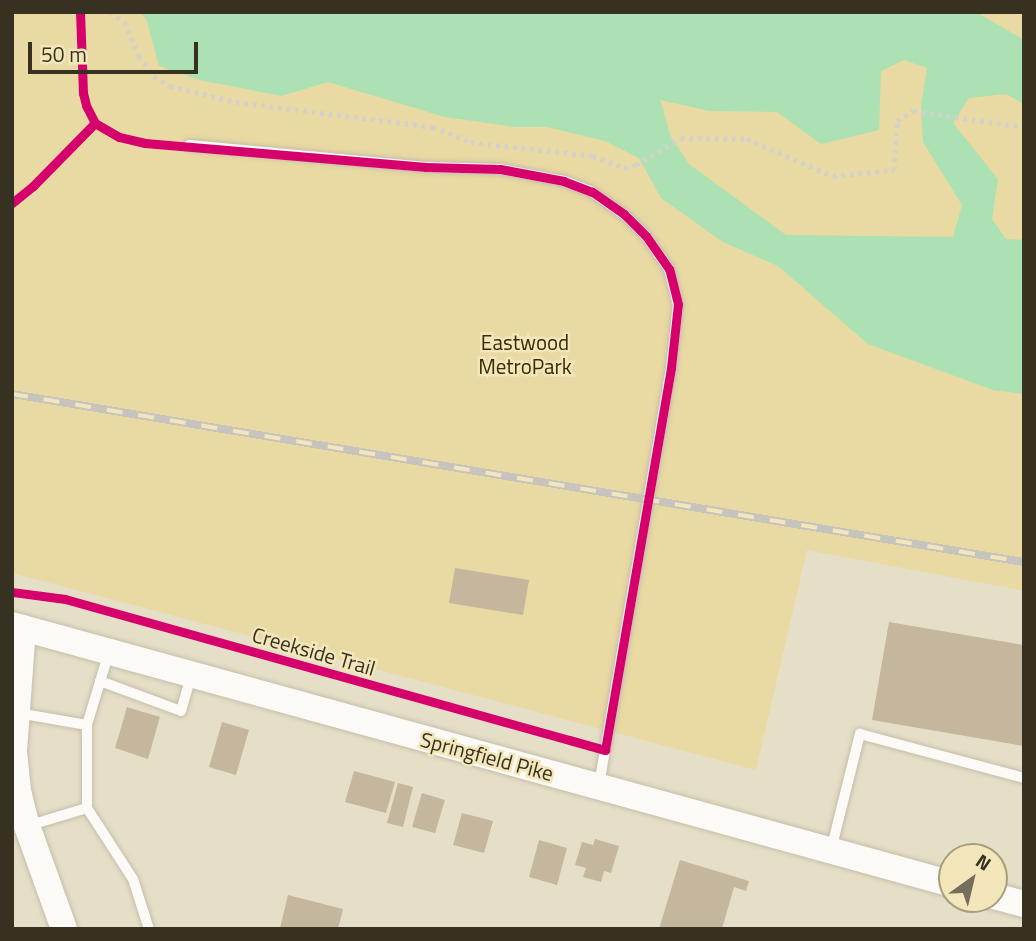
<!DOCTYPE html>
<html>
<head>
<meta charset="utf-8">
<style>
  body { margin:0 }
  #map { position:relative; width:1036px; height:941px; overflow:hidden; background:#e6dfc7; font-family:"Titillium Web",sans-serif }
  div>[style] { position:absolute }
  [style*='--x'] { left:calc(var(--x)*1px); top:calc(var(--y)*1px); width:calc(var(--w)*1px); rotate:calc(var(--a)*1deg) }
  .green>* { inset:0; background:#e9d9a2 }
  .water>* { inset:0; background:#abe1b3 }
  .building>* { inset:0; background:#c4b79e }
  .path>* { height:4.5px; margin-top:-2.25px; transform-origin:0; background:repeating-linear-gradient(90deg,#d3d1ca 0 3.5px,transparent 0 8.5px) }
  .roads { filter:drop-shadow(0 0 2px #c4beab) drop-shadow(0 0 2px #c4beab) }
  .service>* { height:10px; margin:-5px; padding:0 5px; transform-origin:5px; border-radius:5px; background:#fbfaf7 }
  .secondary>* { height:26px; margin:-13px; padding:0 13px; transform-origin:13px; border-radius:13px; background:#fbfaf7 }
  .rail>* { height:8px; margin-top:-4px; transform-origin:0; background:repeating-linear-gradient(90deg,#f3e6ba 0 16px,#c6c4bd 0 32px); box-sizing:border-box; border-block:2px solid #c6c4bd }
  .cycleway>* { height:9px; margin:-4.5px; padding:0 4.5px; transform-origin:4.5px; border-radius:4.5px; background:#d6006c }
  span { translate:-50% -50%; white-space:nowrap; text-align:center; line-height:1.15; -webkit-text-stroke:5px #f3e6ba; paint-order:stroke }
  .park-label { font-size:21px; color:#372c05 }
  .street-label { font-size:21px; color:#363120 }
  .frame { position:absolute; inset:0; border:14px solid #363120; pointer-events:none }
  .north { position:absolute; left:938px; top:843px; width:70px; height:70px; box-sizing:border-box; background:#f3e6ba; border:2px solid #a79e7c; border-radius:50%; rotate:34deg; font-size:19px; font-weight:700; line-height:28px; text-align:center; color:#363120 }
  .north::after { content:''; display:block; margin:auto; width:24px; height:32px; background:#746e5a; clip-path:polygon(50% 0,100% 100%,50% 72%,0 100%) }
  .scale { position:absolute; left:28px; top:42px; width:170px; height:32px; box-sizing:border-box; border:4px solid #363120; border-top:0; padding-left:9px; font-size:21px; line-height:24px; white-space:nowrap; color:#363120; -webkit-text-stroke:5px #f3e6ba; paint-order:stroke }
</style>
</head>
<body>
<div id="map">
  <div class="green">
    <div style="clip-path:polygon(12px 12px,1024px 12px,1024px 591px,807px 550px,756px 770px,12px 573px)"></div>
  </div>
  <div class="water">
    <div style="clip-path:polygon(evenodd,139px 12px,976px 12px,1024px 40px,1024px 104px,1006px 94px,969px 98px,953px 123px,998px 179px,992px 219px,1006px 239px,1024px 240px,1024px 394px,993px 390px,868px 344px,778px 266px,723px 242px,661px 198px,639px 158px,605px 141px,547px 127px,515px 127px,445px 117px,328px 82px,281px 96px,200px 80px,159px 66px,146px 18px,139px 12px,904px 60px,927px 68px,921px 106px,923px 142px,962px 205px,953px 237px,786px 235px,689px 164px,671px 137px,660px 100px,710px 111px,777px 112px,821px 144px,879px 130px,881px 71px,904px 60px)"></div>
  </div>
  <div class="building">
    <div style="clip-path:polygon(455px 568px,529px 580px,523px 615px,449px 603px)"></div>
    <div style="clip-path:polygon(889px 622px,1024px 645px,1024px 746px,872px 720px)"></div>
    <div style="clip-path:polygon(127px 707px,160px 717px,148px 759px,115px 748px)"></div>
    <div style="clip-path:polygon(222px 722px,249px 730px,236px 775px,209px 767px)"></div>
    <div style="clip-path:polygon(354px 771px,395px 782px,386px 813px,345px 802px)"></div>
    <div style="clip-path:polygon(398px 783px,413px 787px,403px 827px,387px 823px)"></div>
    <div style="clip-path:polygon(422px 793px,445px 800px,435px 833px,412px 827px)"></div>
    <div style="clip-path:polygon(462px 813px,493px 821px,484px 853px,453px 845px)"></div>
    <div style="clip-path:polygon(595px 839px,619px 846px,611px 873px,604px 871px,601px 882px,583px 877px,586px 868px,575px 865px,582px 842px,593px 845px)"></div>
    <div style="clip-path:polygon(539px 840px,567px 848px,557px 885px,529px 877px)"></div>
    <div style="clip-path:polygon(680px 860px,749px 881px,746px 891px,734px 887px,722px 929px,659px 929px)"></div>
    <div style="clip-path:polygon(288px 895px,343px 909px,338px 929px,280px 928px)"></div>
  </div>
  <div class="path">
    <div style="--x:110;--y:12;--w:18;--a:34"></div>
    <div style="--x:125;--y:22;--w:37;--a:68"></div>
    <div style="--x:139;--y:56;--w:25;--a:53"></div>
    <div style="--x:154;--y:76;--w:19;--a:32"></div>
    <div style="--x:170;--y:86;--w:68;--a:13.6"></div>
    <div style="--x:236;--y:102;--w:199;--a:7.2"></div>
    <div style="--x:433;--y:127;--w:41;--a:21.5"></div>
    <div style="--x:471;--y:142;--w:123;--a:6.5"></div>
    <div style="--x:593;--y:156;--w:33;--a:21"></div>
    <div style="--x:624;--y:168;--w:12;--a:-14"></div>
    <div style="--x:636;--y:165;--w:52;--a:-31"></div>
    <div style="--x:681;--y:138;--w:66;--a:0.9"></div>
    <div style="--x:747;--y:139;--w:94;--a:23.3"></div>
    <div style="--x:833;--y:176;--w:61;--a:-5.6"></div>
    <div style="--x:894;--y:170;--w:49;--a:-86.5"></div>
    <div style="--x:897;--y:121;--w:19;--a:-32"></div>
    <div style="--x:913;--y:111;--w:112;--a:8.2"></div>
  </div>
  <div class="roads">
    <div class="service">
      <div style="--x:189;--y:145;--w:238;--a:5.3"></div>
      <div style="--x:426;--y:167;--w:74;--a:1.5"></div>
      <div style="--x:500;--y:169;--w:65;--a:10.6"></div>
      <div style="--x:564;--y:181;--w:30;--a:21"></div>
      <div style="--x:592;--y:192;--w:39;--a:35"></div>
      <div style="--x:624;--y:214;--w:31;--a:45"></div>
      <div style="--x:646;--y:236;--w:40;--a:55.1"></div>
      <div style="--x:669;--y:269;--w:36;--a:76"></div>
      <div style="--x:678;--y:304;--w:64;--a:96.2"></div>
      <div style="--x:671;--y:368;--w:424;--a:99.8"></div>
      <div style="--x:109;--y:652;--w:76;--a:106.8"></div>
      <div style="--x:87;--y:725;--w:83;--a:90"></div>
      <div style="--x:87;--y:808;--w:85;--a:57.1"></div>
      <div style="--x:133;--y:879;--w:52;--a:72.3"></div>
      <div style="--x:100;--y:681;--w:86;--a:20.3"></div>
      <div style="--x:181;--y:711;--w:36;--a:-74"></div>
      <div style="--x:18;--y:713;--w:70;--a:9.9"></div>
      <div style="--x:27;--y:826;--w:63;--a:-16.7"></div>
      <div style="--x:831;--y:850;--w:120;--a:-76"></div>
      <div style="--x:860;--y:734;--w:170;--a:15"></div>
    </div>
    <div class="secondary">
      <div style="--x:12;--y:625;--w:975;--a:15.4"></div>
      <div style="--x:23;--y:628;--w:124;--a:94.2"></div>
      <div style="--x:14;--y:752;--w:39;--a:84"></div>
      <div style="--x:18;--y:791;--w:36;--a:76"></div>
      <div style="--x:27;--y:826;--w:109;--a:70.2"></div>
      <div style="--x:994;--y:896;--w:31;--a:15"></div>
    </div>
  </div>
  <div class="rail">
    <div style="--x:12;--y:394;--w:1026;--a:9.43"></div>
  </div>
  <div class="cycleway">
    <div style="--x:12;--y:203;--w:27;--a:-39"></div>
    <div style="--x:33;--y:186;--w:88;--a:-45.5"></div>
    <div style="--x:12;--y:592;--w:53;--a:7.5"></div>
    <div style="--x:65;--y:599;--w:561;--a:15.62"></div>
    <div style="--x:605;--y:750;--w:388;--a:-80.2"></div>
    <div style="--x:671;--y:368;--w:64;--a:-83.8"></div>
    <div style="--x:678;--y:304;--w:36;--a:-104"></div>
    <div style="--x:669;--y:269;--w:40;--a:-124.9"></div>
    <div style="--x:646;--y:236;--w:31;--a:-135"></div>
    <div style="--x:624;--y:214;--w:39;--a:-145"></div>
    <div style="--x:592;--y:192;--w:30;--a:-159"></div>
    <div style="--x:564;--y:181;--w:65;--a:-169.4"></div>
    <div style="--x:500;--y:169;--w:74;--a:-178.5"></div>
    <div style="--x:426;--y:167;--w:282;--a:-175.1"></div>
    <div style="--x:145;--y:143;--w:27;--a:-167"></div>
    <div style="--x:119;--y:137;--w:28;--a:-150"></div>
    <div style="--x:95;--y:123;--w:20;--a:-117"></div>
    <div style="--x:86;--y:105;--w:12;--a:-104"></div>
    <div style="--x:83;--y:93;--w:81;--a:-92.1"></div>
  </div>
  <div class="park-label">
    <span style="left:525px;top:354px">Eastwood<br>MetroPark</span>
  </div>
  <div class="street-label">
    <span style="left:314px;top:651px;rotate:16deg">Creekside Trail</span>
    <span style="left:487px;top:756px;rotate:15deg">Springfield Pike</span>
  </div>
  <div class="frame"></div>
  <div class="north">N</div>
  <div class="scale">50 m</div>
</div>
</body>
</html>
